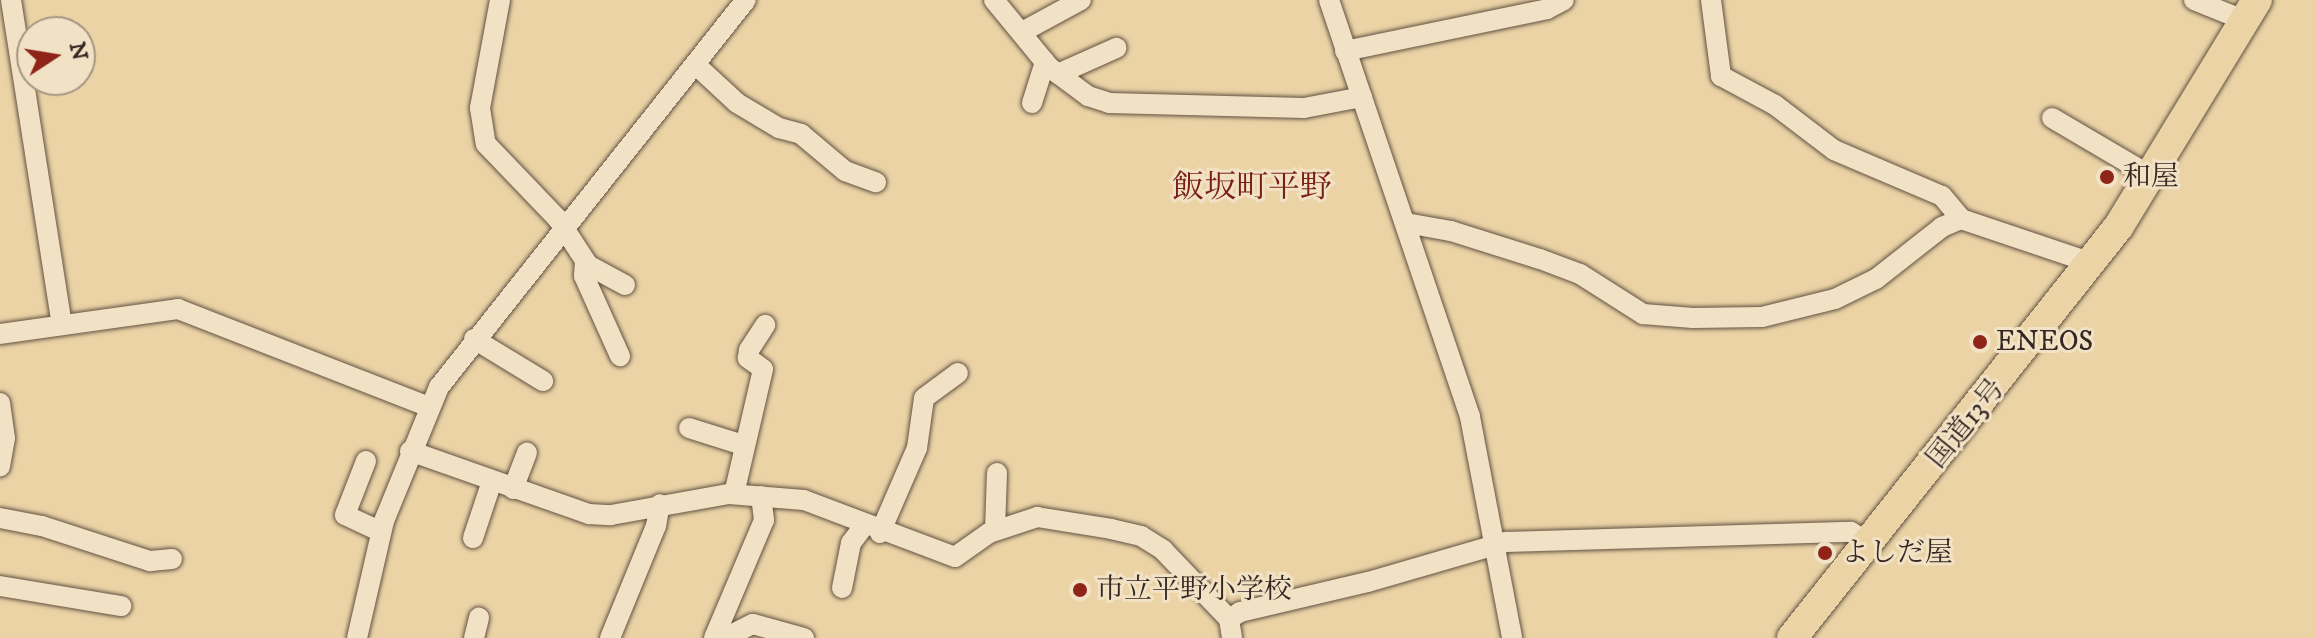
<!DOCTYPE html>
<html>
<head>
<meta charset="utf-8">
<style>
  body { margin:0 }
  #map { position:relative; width:2315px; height:638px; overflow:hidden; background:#ebd3a6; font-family:"IM FELL DW Pica","Noto Serif JP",serif }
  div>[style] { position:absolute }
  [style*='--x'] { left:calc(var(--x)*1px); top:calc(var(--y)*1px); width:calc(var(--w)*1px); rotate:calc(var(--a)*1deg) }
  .roads { filter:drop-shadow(0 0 2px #625243) drop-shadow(0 0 2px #625243) }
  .minor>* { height:20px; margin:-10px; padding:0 10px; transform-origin:10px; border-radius:10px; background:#f2e2c5 }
  .highway>* { height:30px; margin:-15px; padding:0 15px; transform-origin:15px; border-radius:15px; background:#ebd3a6 }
  .dots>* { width:22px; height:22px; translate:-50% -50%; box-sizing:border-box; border:4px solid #f2e2c5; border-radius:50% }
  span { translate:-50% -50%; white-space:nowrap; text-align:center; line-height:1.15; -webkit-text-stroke:6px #f2e2c5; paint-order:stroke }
  .poi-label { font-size:28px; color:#352722 }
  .left { translate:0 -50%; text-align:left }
  .street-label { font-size:28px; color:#352722 }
  .quarter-label { font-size:32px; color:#7a1f14 }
  .north { position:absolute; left:16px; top:16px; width:80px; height:80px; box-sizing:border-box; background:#f2e2c5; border:2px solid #a69784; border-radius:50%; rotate:78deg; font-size:22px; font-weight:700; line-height:32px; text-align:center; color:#352722 }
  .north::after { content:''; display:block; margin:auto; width:28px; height:36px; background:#8f2418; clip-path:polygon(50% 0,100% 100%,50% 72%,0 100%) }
</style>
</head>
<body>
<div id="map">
  <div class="roads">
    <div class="minor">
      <div style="--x:11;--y:0;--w:329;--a:81.1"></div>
      <div style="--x:500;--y:0;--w:110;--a:100.5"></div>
      <div style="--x:480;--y:108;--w:36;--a:81"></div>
      <div style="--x:486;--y:144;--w:104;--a:46.2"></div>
      <div style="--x:558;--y:219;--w:55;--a:56.9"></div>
      <div style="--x:588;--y:265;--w:42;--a:28.4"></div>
      <div style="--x:994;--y:0;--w:87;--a:50.6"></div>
      <div style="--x:1049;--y:67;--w:49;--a:36.6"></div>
      <div style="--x:1088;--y:96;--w:22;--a:18"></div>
      <div style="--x:1109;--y:103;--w:195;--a:1.5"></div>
      <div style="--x:1304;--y:108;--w:59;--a:-10.7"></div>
      <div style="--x:1329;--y:0;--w:440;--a:71.3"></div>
      <div style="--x:1470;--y:417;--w:225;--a:79.2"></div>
      <div style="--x:1711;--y:0;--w:77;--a:82.5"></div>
      <div style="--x:1721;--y:76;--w:61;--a:28.2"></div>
      <div style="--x:1775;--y:105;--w:74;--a:37.3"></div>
      <div style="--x:1834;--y:150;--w:117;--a:23.1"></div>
      <div style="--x:1942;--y:196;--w:30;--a:50"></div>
      <div style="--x:2194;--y:0;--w:56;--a:22"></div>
      <div style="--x:1022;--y:32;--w:67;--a:-28.5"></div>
      <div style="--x:1345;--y:51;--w:206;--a:-11.7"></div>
      <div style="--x:1547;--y:9;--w:19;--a:-28"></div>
      <div style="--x:697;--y:66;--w:54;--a:42.8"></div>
      <div style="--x:737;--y:103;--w:49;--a:30.8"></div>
      <div style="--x:779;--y:128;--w:23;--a:15"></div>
      <div style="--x:801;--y:134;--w:57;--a:40.1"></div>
      <div style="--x:845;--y:171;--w:33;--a:20"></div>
      <div style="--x:1058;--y:74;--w:64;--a:-24.1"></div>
      <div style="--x:1032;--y:103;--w:43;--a:-72.4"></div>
      <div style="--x:2052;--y:118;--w:115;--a:30.4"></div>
      <div style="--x:1406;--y:223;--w:46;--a:10.1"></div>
      <div style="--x:1451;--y:231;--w:93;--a:17.5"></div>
      <div style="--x:1540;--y:259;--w:43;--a:20.6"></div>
      <div style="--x:1580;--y:274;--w:75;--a:32.4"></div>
      <div style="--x:1643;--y:314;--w:50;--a:4.6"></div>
      <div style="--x:1693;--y:318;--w:69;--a:-0.8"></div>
      <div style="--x:1762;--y:317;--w:75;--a:-13.9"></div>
      <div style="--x:1835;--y:299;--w:46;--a:-26"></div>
      <div style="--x:1876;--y:279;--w:84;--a:-38.2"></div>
      <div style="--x:1942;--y:227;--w:21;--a:-23"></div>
      <div style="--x:1961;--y:219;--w:138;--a:18.6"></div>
      <div style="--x:585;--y:261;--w:15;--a:94"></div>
      <div style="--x:584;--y:276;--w:88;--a:65.8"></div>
      <div style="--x:0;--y:334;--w:180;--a:-8"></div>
      <div style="--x:178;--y:309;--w:269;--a:21.3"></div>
      <div style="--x:474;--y:339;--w:81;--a:31.3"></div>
      <div style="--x:0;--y:403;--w:35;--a:82"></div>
      <div style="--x:5;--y:438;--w:29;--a:100"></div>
      <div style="--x:689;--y:428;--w:57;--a:17.5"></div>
      <div style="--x:410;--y:451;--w:190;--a:19.4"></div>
      <div style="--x:589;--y:514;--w:22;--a:3"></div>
      <div style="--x:611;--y:515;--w:120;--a:-10.1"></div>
      <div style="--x:729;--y:494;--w:75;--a:4.6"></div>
      <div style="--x:804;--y:500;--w:161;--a:20.7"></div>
      <div style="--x:955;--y:557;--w:42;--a:-35.2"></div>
      <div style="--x:989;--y:533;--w:51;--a:-18.4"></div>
      <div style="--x:1037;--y:517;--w:75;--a:9.2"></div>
      <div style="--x:1111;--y:529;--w:31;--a:13"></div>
      <div style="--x:1141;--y:536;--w:26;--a:32"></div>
      <div style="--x:1163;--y:550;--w:95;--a:46.3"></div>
      <div style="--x:1229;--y:619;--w:19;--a:81"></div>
      <div style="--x:366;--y:461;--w:58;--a:111.3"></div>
      <div style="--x:345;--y:515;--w:40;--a:25"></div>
      <div style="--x:513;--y:489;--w:39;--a:-69"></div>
      <div style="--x:734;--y:494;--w:128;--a:-76.9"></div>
      <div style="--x:763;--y:369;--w:19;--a:-144"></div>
      <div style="--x:748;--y:358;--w:8;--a:-83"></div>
      <div style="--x:749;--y:350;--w:30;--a:-57"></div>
      <div style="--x:0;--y:518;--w:43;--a:10.8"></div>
      <div style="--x:42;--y:526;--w:114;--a:18"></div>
      <div style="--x:150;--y:561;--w:22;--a:-5"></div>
      <div style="--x:995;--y:530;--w:57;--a:-88"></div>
      <div style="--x:880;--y:533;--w:93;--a:-66.5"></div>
      <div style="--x:917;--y:448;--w:50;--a:-82"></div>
      <div style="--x:924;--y:398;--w:42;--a:-36.3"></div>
      <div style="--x:473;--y:538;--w:60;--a:-71.6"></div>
      <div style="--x:0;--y:586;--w:123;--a:9.4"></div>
      <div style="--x:842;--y:588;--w:46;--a:-78.7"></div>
      <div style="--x:851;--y:543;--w:21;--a:-53"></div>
      <div style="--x:1229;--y:619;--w:13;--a:-32"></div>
      <div style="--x:1240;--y:612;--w:131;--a:-13.2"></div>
      <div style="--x:1368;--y:582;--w:144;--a:-16.2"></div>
      <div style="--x:1506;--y:542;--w:345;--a:-1.7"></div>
      <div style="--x:1851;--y:532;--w:21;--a:31"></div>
      <div style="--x:357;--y:638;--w:120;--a:-77"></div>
      <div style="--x:384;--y:521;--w:145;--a:-67.7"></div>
      <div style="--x:439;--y:387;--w:494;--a:-51.6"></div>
      <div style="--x:474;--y:638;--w:21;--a:-76"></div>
      <div style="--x:610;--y:638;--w:121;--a:-67.7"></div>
      <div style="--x:656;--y:526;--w:22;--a:-80"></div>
      <div style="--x:714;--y:638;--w:128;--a:-67"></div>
      <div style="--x:764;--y:520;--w:24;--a:-97"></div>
      <div style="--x:725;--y:638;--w:31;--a:-27"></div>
      <div style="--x:753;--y:624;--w:53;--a:15.4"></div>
    </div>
    <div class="highway">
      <div style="--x:1792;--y:638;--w:526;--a:-51.56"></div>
      <div style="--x:2119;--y:226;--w:265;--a:-58.6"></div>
    </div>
  </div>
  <div class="dots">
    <div style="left:2107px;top:177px;background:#8f2418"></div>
    <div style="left:1980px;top:342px;background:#8f2418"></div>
    <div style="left:1825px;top:553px;background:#8f2418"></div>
    <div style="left:1080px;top:590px;background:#8f2418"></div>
  </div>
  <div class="poi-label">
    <span class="left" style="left:2123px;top:177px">和屋</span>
    <span class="left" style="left:1996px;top:342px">ENEOS</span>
    <span class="left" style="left:1841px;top:553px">よしだ屋</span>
    <span class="left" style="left:1096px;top:590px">市立平野小学校</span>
  </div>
  <div class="street-label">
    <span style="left:1966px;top:424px;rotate:-51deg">国道13号</span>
  </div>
  <div class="quarter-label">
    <span style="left:1252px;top:188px">飯坂町平野</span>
  </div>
  <div class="north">N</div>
</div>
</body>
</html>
